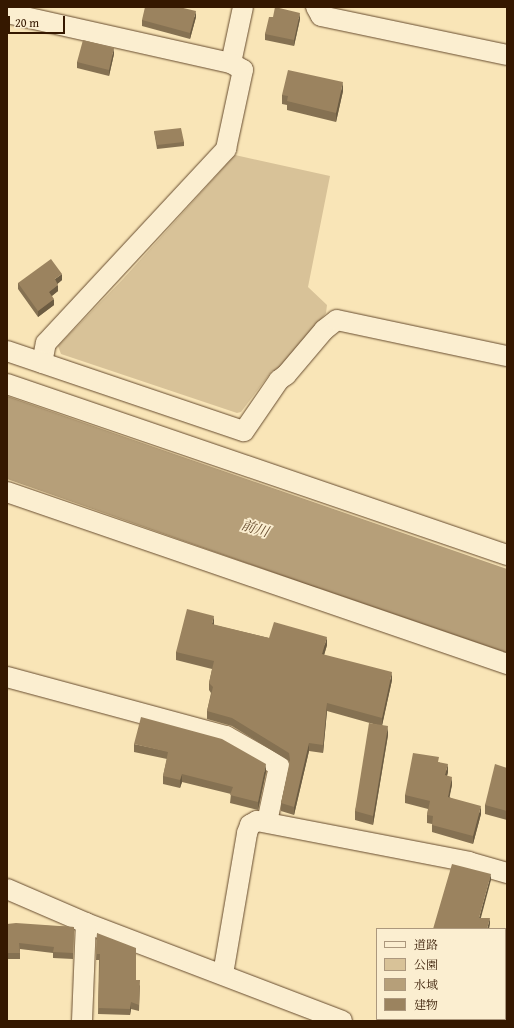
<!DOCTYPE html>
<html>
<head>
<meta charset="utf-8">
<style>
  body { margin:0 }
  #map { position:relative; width:514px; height:1028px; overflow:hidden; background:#f9e5b7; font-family:"Gentium Book Plus","Noto Serif JP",serif }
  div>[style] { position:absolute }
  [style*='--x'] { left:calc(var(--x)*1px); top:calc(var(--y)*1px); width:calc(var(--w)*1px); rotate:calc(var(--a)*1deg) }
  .green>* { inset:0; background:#d8c298 }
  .water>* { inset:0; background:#b69f79 }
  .roads { filter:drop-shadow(0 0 1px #664b2e) drop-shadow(0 0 1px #664b2e) }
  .minor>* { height:20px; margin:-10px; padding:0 10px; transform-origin:10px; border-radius:10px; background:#fbeed0 }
  .wall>* { inset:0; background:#857152 }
  .shaded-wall>* { inset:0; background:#6c5c42 }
  .building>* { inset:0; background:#9b835f }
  span { translate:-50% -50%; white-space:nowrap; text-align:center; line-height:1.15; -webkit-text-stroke:3.5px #fbeed0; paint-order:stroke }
  .water-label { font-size:14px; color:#694e30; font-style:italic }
  .frame { position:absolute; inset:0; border:8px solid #351800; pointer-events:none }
  .legend { position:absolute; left:376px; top:928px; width:130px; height:92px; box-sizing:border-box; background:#fbeed0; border:1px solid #ac987d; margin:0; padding:5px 7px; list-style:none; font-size:12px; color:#351800 }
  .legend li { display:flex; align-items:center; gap:8px; height:20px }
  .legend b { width:20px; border:1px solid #ac987d }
  .scale { position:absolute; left:8px; top:16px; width:57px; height:18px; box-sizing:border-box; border:2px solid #351800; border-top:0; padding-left:5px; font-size:12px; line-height:14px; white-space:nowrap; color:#351800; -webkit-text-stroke:3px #fbeed0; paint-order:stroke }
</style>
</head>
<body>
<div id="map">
  <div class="green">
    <div style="clip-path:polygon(235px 155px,330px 176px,308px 287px,327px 305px,326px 313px,280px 371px,272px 371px,241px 412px,237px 413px,61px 354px,58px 346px,123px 279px)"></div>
  </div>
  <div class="water">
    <div style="clip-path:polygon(7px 396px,507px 569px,507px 653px,318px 588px,315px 591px,300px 582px,7px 479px)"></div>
  </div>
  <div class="roads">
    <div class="minor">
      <div style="--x:316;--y:7;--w:10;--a:61"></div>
      <div style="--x:321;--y:16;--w:190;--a:11.8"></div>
      <div style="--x:7;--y:13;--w:230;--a:12.6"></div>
      <div style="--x:231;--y:63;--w:57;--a:-77.9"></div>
      <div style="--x:7;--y:351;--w:250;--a:18.7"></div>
      <div style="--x:244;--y:431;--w:62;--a:-55.5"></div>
      <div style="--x:279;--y:380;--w:9;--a:-36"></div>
      <div style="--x:286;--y:375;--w:59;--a:-49.8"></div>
      <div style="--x:324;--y:330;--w:16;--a:-38"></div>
      <div style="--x:337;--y:320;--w:174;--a:12"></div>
      <div style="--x:42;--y:363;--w:20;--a:-79"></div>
      <div style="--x:46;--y:343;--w:265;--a:-47.1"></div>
      <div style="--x:226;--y:149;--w:81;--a:-77.9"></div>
      <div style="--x:243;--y:70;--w:14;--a:-150"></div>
      <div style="--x:7;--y:384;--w:528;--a:18.88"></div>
      <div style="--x:7;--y:492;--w:529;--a:18.98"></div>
      <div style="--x:7;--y:677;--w:227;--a:15.1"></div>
      <div style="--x:226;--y:736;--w:61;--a:29.5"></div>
      <div style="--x:279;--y:766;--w:57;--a:102.1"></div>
      <div style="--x:7;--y:889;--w:86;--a:23.3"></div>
      <div style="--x:86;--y:923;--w:274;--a:20.9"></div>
      <div style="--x:223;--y:974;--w:143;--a:-80.3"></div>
      <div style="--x:247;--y:833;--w:9;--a:-69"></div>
      <div style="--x:250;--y:825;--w:8;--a:-30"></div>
      <div style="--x:257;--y:821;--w:216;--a:10.9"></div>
      <div style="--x:469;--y:862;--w:40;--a:16"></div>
      <div style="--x:82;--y:1021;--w:98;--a:-87.7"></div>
    </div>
  </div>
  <div class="wall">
    <div style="clip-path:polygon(196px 17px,190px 39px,142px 26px,142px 20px)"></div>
    <div style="clip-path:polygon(273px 17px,300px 19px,294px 46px,265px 40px,265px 34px)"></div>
    <div style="clip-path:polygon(114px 54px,109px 76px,77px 68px,77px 62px)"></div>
    <div style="clip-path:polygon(343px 91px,336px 122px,287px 110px,287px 105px,282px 104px,282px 95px)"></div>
    <div style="clip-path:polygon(154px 131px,184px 142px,184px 146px,157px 149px)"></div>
    <div style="clip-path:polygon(62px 280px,57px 284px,58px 291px,52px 296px,54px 305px,38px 317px,18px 289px,18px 283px)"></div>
    <div style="clip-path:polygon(214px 625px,269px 638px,327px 645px,324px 655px,392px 680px,382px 725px,388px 735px,373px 825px,355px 820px,355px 811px,377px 725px,327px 711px,323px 753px,309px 751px,294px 815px,281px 811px,281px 803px,290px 764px,289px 761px,232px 726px,207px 719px,207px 711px,211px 693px,209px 690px,209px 683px,212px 669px,176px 660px,176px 652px)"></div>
    <div style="clip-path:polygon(134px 744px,266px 772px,258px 810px,230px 803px,231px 794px,182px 782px,180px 788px,163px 784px,163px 776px,167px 759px,134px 752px)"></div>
    <div style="clip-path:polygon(439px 762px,448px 772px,447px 776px,452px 785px,449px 797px,481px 814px,473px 844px,432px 832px,432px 824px,427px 823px,427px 815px,428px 809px,405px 803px,405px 795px)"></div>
    <div style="clip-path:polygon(507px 768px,507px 820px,485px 814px,485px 805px)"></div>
    <div style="clip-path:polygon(7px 924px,74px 927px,73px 959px,53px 958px,53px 953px,20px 949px,20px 959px,7px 959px)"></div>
    <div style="clip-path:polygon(97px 933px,136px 980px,140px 986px,139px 1011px,131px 1009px,130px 1015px,98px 1014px,99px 960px,96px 960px)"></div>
    <div style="clip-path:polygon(507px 998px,507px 1019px,505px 1019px,505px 1007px)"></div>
  </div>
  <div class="shaded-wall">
    <div style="clip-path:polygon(196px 11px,196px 17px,190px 39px,190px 33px)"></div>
    <div style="clip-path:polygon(300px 13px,300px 19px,294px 46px,294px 40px)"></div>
    <div style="clip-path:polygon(114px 48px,114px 54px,109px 76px,109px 70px)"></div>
    <div style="clip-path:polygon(343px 82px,343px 91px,336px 122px,336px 113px)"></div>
    <div style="clip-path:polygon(62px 274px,62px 280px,55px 286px,55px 279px)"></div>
    <div style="clip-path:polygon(58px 285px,58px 291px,49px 298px,49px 292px)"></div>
    <div style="clip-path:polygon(54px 299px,54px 305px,38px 317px,38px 311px)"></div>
    <div style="clip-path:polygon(214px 616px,214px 624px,212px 632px,212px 624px)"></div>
    <div style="clip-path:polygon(327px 637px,327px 645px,322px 662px,322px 654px)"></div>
    <div style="clip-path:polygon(392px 672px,392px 680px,382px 726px,382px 718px)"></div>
    <div style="clip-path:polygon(327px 703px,327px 711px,323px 753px,323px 745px)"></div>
    <div style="clip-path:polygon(388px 726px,388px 735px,373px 825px,373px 816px)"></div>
    <div style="clip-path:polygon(309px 743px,309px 751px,294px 815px,294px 807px)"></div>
    <div style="clip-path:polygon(266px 764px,266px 772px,258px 810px,258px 802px)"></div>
    <div style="clip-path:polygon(448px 764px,448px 772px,445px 783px,445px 775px)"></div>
    <div style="clip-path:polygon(182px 774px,182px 782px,180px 788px,180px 780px)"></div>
    <div style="clip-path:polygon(452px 777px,452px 785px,448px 805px,448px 797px)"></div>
    <div style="clip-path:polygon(481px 806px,481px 814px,473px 844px,473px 836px)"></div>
    <div style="clip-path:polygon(491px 874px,491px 880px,479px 925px,479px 918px)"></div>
    <div style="clip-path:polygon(490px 918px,490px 924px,489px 929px,487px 929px)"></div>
    <div style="clip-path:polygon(131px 1002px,131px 1009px,130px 1015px,130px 1009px)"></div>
  </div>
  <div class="building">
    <div style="clip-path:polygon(145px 7px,179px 7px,196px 11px,190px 33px,142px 20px)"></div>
    <div style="clip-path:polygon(275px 7px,300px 13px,294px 40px,265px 34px,269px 17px,273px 17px)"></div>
    <div style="clip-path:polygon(83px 40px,114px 48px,109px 70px,77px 62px)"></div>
    <div style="clip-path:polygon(288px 70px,343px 82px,336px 113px,287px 101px,288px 96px,282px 95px)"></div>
    <div style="clip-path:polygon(181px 128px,184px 142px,157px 145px,154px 131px)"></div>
    <div style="clip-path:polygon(51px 259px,62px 274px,55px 279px,58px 285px,49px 292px,54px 299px,38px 311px,18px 283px)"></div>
    <div style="clip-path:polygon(187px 609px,214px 616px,212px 624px,269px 638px,274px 622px,327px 637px,322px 654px,392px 672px,382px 718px,327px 703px,323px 745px,309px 743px,294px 807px,281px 803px,290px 760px,289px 753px,232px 718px,207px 711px,213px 687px,209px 683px,214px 661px,176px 652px)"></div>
    <div style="clip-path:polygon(141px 717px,222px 739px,266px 764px,258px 802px,230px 795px,233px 787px,182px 774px,180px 780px,163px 776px,168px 752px,134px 744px)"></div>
    <div style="clip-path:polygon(369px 723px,388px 726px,373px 816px,355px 811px)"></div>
    <div style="clip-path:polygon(413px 753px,439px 757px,438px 762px,448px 764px,445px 775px,452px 777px,448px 797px,481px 806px,473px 836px,432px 825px,433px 816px,427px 815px,430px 801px,405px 795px)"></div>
    <div style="clip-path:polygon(495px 764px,507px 768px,507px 811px,485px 805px)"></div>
    <div style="clip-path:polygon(452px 864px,491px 874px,479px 918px,490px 918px,487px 929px,433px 929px)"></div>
    <div style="clip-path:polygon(16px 923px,74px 927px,73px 953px,53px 952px,54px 947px,19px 943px,20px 953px,7px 953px,7px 924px)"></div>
    <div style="clip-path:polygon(97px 933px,136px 948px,136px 980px,140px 980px,139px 1005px,131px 1002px,130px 1009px,98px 1008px,100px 954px,96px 954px)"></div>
    <div style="clip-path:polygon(507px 998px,507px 1010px,505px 1010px)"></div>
  </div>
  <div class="water-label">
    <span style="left:255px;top:528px;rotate:17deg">前川</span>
  </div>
  <div class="frame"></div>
  <ul class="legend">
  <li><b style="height:5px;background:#fbeed0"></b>道路</li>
  <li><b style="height:11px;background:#d8c298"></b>公園</li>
  <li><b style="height:11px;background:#b69f79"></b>水域</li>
  <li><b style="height:11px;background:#9b835f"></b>建物</li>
  </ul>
  <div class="scale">20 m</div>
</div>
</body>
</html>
